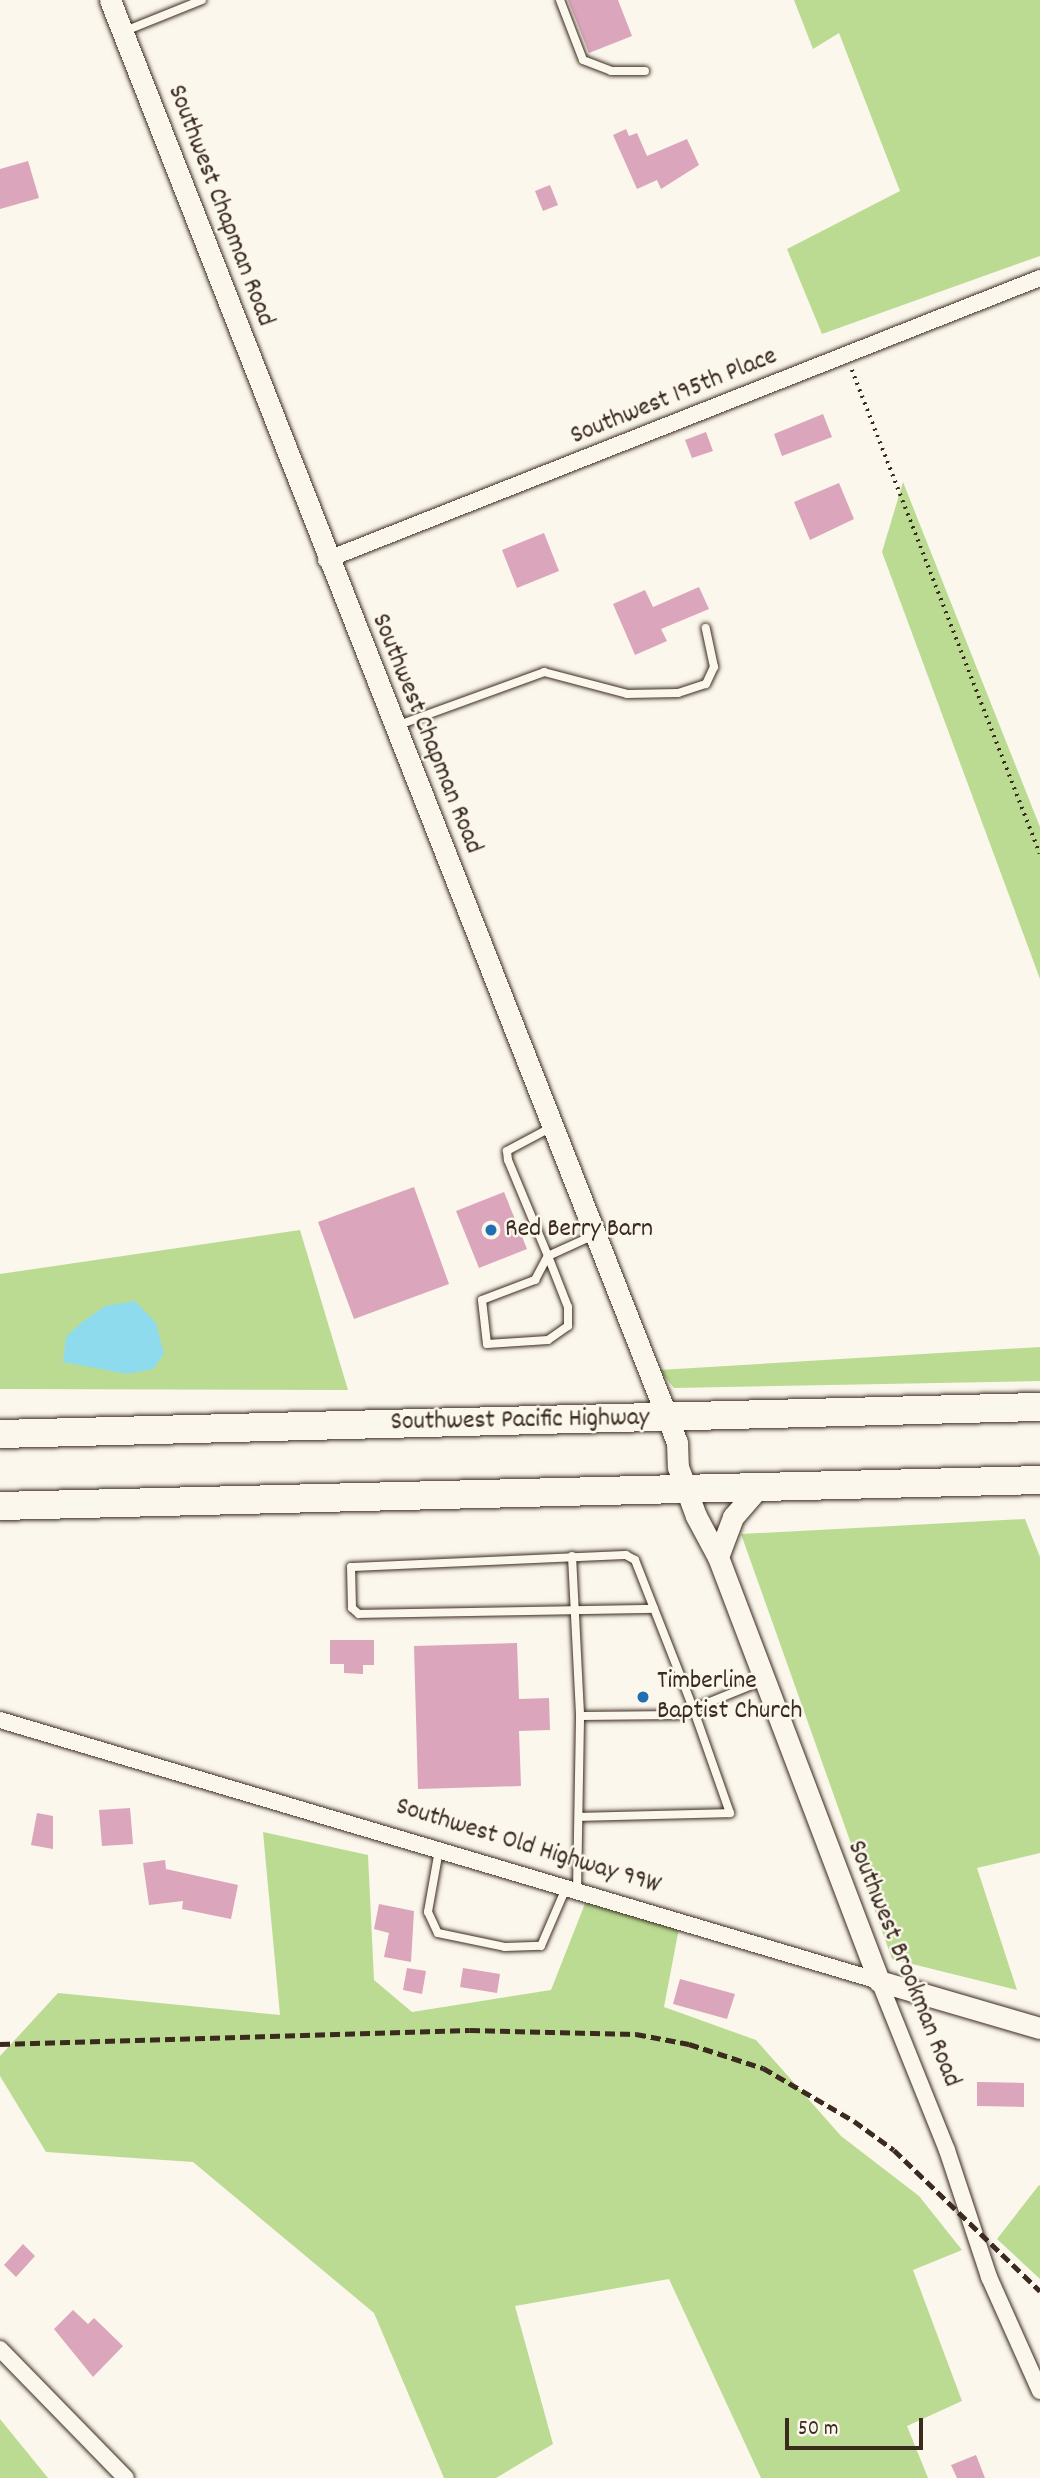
<!DOCTYPE html>
<html>
<head>
<meta charset="utf-8">
<style>
  body { margin:0 }
  #map { position:relative; width:1040px; height:2478px; overflow:hidden; background:#fbf7ec; font-family:Dekko,sans-serif }
  div>[style] { position:absolute }
  [style*='--x'] { left:calc(var(--x)*1px); top:calc(var(--y)*1px); width:calc(var(--w)*1px); rotate:calc(var(--a)*1deg) }
  .green>* { inset:0; background:#bbdb93 }
  .water>* { inset:0; background:#8edbee }
  .building>* { inset:0; background:#dba5bb }
  .path>* { height:3.5px; margin-top:-1.75px; transform-origin:0; background:repeating-linear-gradient(90deg,#3b2a1e 0 2px,transparent 0 7px) }
  .roads { filter:drop-shadow(0 0 2px #3b2a1e) drop-shadow(0 0 2px #3b2a1e) }
  .lane>* { height:8px; margin:-4px; padding:0 4px; transform-origin:4px; border-radius:4px; background:#fbf7ec }
  .street>* { height:16px; margin:-8px; padding:0 8px; transform-origin:8px; border-radius:8px; background:#fbf7ec }
  .secondary>* { height:21px; margin:-10.5px; padding:0 10.5px; transform-origin:10.5px; border-radius:10.5px; background:#fbf7ec }
  .highway>* { height:28px; margin:-14px; padding:0 14px; transform-origin:14px; border-radius:14px; background:#fbf7ec }
  .rail>* { height:5px; margin-top:-2.5px; transform-origin:0; background:repeating-linear-gradient(90deg,#3b2a1e 0 10px,transparent 0 15px) }
  .dots>* { width:19px; height:19px; translate:-50% -50%; box-sizing:border-box; border:4px solid #fbf7ec; border-radius:50% }
  span { translate:-50% -50%; white-space:nowrap; text-align:center; line-height:1.15; -webkit-text-stroke:5px #fbf7ec; paint-order:stroke }
  .street-label { font-size:26px; color:#3b2a1e }
  .poi-label { font-size:26px; color:#3b2a1e }
  .left { translate:0 -50%; text-align:left }
  .scale { position:absolute; left:785px; top:2418px; width:138px; height:32px; box-sizing:border-box; border:4px solid #3b2a1e; border-top:0; padding-left:9px; font-size:21px; line-height:24px; white-space:nowrap; color:#3b2a1e; -webkit-text-stroke:5px #fbf7ec; paint-order:stroke }
</style>
</head>
<body>
<div id="map">
  <div class="green">
    <div style="clip-path:polygon(794px 0,1040px 0,1040px 256px,822px 334px,787px 249px,900px 191px,839px 33px,813px 49px)"></div>
    <div style="clip-path:polygon(903px 482px,1040px 827px,1040px 979px,882px 552px)"></div>
    <div style="clip-path:polygon(300px 1230px,348px 1390px,0 1389px,0 1274px)"></div>
    <div style="clip-path:polygon(1040px 1347px,1040px 1381px,674px 1388px,659px 1370px)"></div>
    <div style="clip-path:polygon(1025px 1519px,1040px 1557px,1040px 1853px,977px 1868px,1017px 1990px,892px 1959px,741px 1534px)"></div>
    <div style="clip-path:polygon(263px 1832px,368px 1855px,374px 1980px,412px 2012px,551px 1990px,586px 1901px,679px 1928px,664px 2007px,756px 2040px,841px 2136px,919px 2196px,962px 2250px,913px 2270px,962px 2401px,907px 2426px,928px 2478px,761px 2478px,669px 2279px,515px 2306px,553px 2444px,496px 2478px,444px 2478px,374px 2313px,193px 2162px,46px 2152px,0 2076px,0 2056px,58px 1993px,280px 2015px)"></div>
    <div style="clip-path:polygon(1039px 2185px,1040px 2186px,1040px 2279px,997px 2239px)"></div>
    <div style="clip-path:polygon(0 2419px,48px 2478px,0 2478px)"></div>
  </div>
  <div class="water">
    <div style="clip-path:polygon(135px 1301px,156px 1323px,164px 1354px,153px 1369px,127px 1374px,63px 1362px,66px 1337px,81px 1323px,105px 1306px)"></div>
  </div>
  <div class="building">
    <div style="clip-path:polygon(568px 0,618px 0,632px 36px,589px 53px)"></div>
    <div style="clip-path:polygon(626px 129px,629px 136px,637px 133px,647px 156px,687px 139px,699px 165px,661px 189px,657px 180px,637px 189px,613px 135px)"></div>
    <div style="clip-path:polygon(28px 161px,39px 198px,0 209px,0 169px)"></div>
    <div style="clip-path:polygon(550px 185px,558px 205px,543px 211px,535px 191px)"></div>
    <div style="clip-path:polygon(823px 414px,832px 437px,782px 456px,774px 434px)"></div>
    <div style="clip-path:polygon(706px 432px,713px 451px,692px 458px,685px 440px)"></div>
    <div style="clip-path:polygon(839px 483px,854px 519px,810px 540px,794px 502px)"></div>
    <div style="clip-path:polygon(544px 533px,559px 571px,517px 588px,502px 550px)"></div>
    <div style="clip-path:polygon(699px 587px,709px 609px,661px 629px,667px 641px,635px 655px,613px 604px,645px 590px,653px 607px)"></div>
    <div style="clip-path:polygon(414px 1187px,449px 1284px,354px 1319px,318px 1222px)"></div>
    <div style="clip-path:polygon(504px 1192px,527px 1249px,479px 1268px,456px 1211px)"></div>
    <div style="clip-path:polygon(330px 1640px,374px 1640px,374px 1665px,363px 1665px,363px 1674px,344px 1673px,344px 1664px,330px 1664px)"></div>
    <div style="clip-path:polygon(517px 1643px,519px 1699px,549px 1698px,550px 1730px,519px 1731px,521px 1786px,418px 1789px,414px 1646px)"></div>
    <div style="clip-path:polygon(130px 1808px,133px 1844px,102px 1846px,99px 1810px)"></div>
    <div style="clip-path:polygon(37px 1813px,53px 1816px,53px 1849px,31px 1845px)"></div>
    <div style="clip-path:polygon(165px 1860px,166px 1869px,238px 1885px,231px 1919px,182px 1909px,183px 1901px,149px 1905px,143px 1863px)"></div>
    <div style="clip-path:polygon(379px 1904px,414px 1911px,411px 1962px,384px 1957px,389px 1933px,374px 1929px)"></div>
    <div style="clip-path:polygon(407px 1968px,426px 1971px,422px 1994px,403px 1990px)"></div>
    <div style="clip-path:polygon(463px 1968px,500px 1974px,497px 1993px,460px 1987px)"></div>
    <div style="clip-path:polygon(680px 1979px,735px 1994px,727px 2019px,673px 2004px)"></div>
    <div style="clip-path:polygon(977px 2082px,1024px 2083px,1024px 2107px,977px 2106px)"></div>
    <div style="clip-path:polygon(23px 2244px,35px 2256px,16px 2277px,4px 2265px)"></div>
    <div style="clip-path:polygon(73px 2310px,88px 2324px,94px 2318px,123px 2346px,93px 2377px,54px 2329px)"></div>
    <div style="clip-path:polygon(976px 2455px,985px 2478px,957px 2478px,951px 2465px)"></div>
  </div>
  <div class="path">
    <div style="--x:852;--y:370;--w:519;--a:68.77"></div>
  </div>
  <div class="roads">
    <div class="lane">
      <div style="--x:560;--y:0;--w:64;--a:69"></div>
      <div style="--x:583;--y:60;--w:30;--a:21"></div>
      <div style="--x:611;--y:71;--w:34;--a:0"></div>
      <div style="--x:125;--y:31;--w:83;--a:-21.9"></div>
      <div style="--x:396;--y:726;--w:158;--a:-20"></div>
      <div style="--x:544;--y:672;--w:86;--a:14.8"></div>
      <div style="--x:627;--y:694;--w:51;--a:-1.1"></div>
      <div style="--x:678;--y:693;--w:29;--a:-18"></div>
      <div style="--x:706;--y:684;--w:19;--a:-65"></div>
      <div style="--x:714;--y:667;--w:40;--a:-102"></div>
      <div style="--x:550;--y:1128;--w:49;--a:151.9"></div>
      <div style="--x:507;--y:1151;--w:9;--a:84"></div>
      <div style="--x:508;--y:1160;--w:104;--a:67.4"></div>
      <div style="--x:548;--y:1256;--w:55;--a:68.6"></div>
      <div style="--x:568;--y:1307;--w:19;--a:90"></div>
      <div style="--x:568;--y:1326;--w:24;--a:145"></div>
      <div style="--x:548;--y:1340;--w:61;--a:176.2"></div>
      <div style="--x:487;--y:1344;--w:44;--a:-96.5"></div>
      <div style="--x:482;--y:1300;--w:57;--a:-20.7"></div>
      <div style="--x:535;--y:1280;--w:27;--a:-62"></div>
      <div style="--x:548;--y:1256;--w:48;--a:-24.4"></div>
      <div style="--x:572;--y:1556;--w:160;--a:87.1"></div>
      <div style="--x:580;--y:1817;--w:150;--a:-1.5"></div>
      <div style="--x:730;--y:1813;--w:111;--a:-109.4"></div>
      <div style="--x:693;--y:1708;--w:159;--a:-111.4"></div>
      <div style="--x:635;--y:1560;--w:10;--a:-151"></div>
      <div style="--x:626;--y:1555;--w:275;--a:177.5"></div>
      <div style="--x:351;--y:1567;--w:41;--a:88.6"></div>
      <div style="--x:352;--y:1608;--w:9;--a:41"></div>
      <div style="--x:359;--y:1614;--w:295;--a:-1"></div>
      <div style="--x:439;--y:1850;--w:63;--a:100.1"></div>
      <div style="--x:428;--y:1912;--w:23;--a:65"></div>
      <div style="--x:438;--y:1933;--w:68;--a:11.8"></div>
      <div style="--x:505;--y:1947;--w:36;--a:-2"></div>
      <div style="--x:541;--y:1946;--w:63;--a:-66.7"></div>
      <div style="--x:577;--y:1891;--w:175;--a:-89"></div>
      <div style="--x:580;--y:1716;--w:98;--a:-0.6"></div>
      <div style="--x:678;--y:1715;--w:93;--a:-22.1"></div>
    </div>
    <div class="street">
      <div style="--x:326;--y:560;--w:768;--a:-21.55"></div>
      <div style="--x:0;--y:1720;--w:917;--a:16.54"></div>
      <div style="--x:879;--y:1981;--w:182;--a:68.1"></div>
      <div style="--x:947;--y:2150;--w:134;--a:71.7"></div>
      <div style="--x:989;--y:2277;--w:125;--a:65.9"></div>
      <div style="--x:0;--y:2349;--w:180;--a:45.7"></div>
    </div>
    <div class="secondary">
      <div style="--x:110;--y:0;--w:1549;--a:68.54"></div>
      <div style="--x:677;--y:1442;--w:25;--a:88"></div>
      <div style="--x:678;--y:1467;--w:52;--a:69.8"></div>
      <div style="--x:696;--y:1516;--w:47;--a:61.8"></div>
      <div style="--x:718;--y:1557;--w:454;--a:69.2"></div>
      <div style="--x:879;--y:1981;--w:168;--a:16.3"></div>
      <div style="--x:718;--y:1557;--w:43;--a:-69.4"></div>
      <div style="--x:733;--y:1517;--w:40;--a:-49"></div>
    </div>
    <div class="highway">
      <div style="--x:0;--y:1434;--w:1040;--a:-1.49"></div>
      <div style="--x:0;--y:1506;--w:1040;--a:-1.43"></div>
    </div>
  </div>
  <div class="rail">
    <div style="--x:0;--y:2044;--w:470;--a:-1.7"></div>
    <div style="--x:470;--y:2030;--w:166;--a:1.4"></div>
    <div style="--x:636;--y:2034;--w:54;--a:10.7"></div>
    <div style="--x:689;--y:2044;--w:78;--a:18"></div>
    <div style="--x:763;--y:2068;--w:105;--a:30.2"></div>
    <div style="--x:854;--y:2121;--w:49;--a:35.9"></div>
    <div style="--x:894;--y:2150;--w:203;--a:44"></div>
  </div>
  <div class="dots">
    <div style="left:491px;top:1230px;background:#1f6fb2"></div>
    <div style="left:643px;top:1697px;background:#1f6fb2"></div>
  </div>
  <div class="street-label">
    <span style="left:220px;top:206px;rotate:69deg">Southwest Chapman Road</span>
    <span style="left:674px;top:397px;rotate:-22deg">Southwest 195th Place</span>
    <span style="left:426px;top:734px;rotate:68deg">Southwest Chapman Road</span>
    <span style="left:520px;top:1421px;rotate:-1deg">Southwest Pacific Highway</span>
    <span style="left:528px;top:1847px;rotate:17deg">Southwest Old Highway 99W</span>
    <span style="left:903px;top:1964px;rotate:68deg">Southwest Brookman Road</span>
  </div>
  <div class="poi-label">
    <span class="left" style="left:505px;top:1230px">Red Berry Barn</span>
    <span class="left" style="left:657px;top:1697px">Timberline<br>Baptist Church</span>
  </div>
  <div class="scale">50 m</div>
</div>
</body>
</html>
